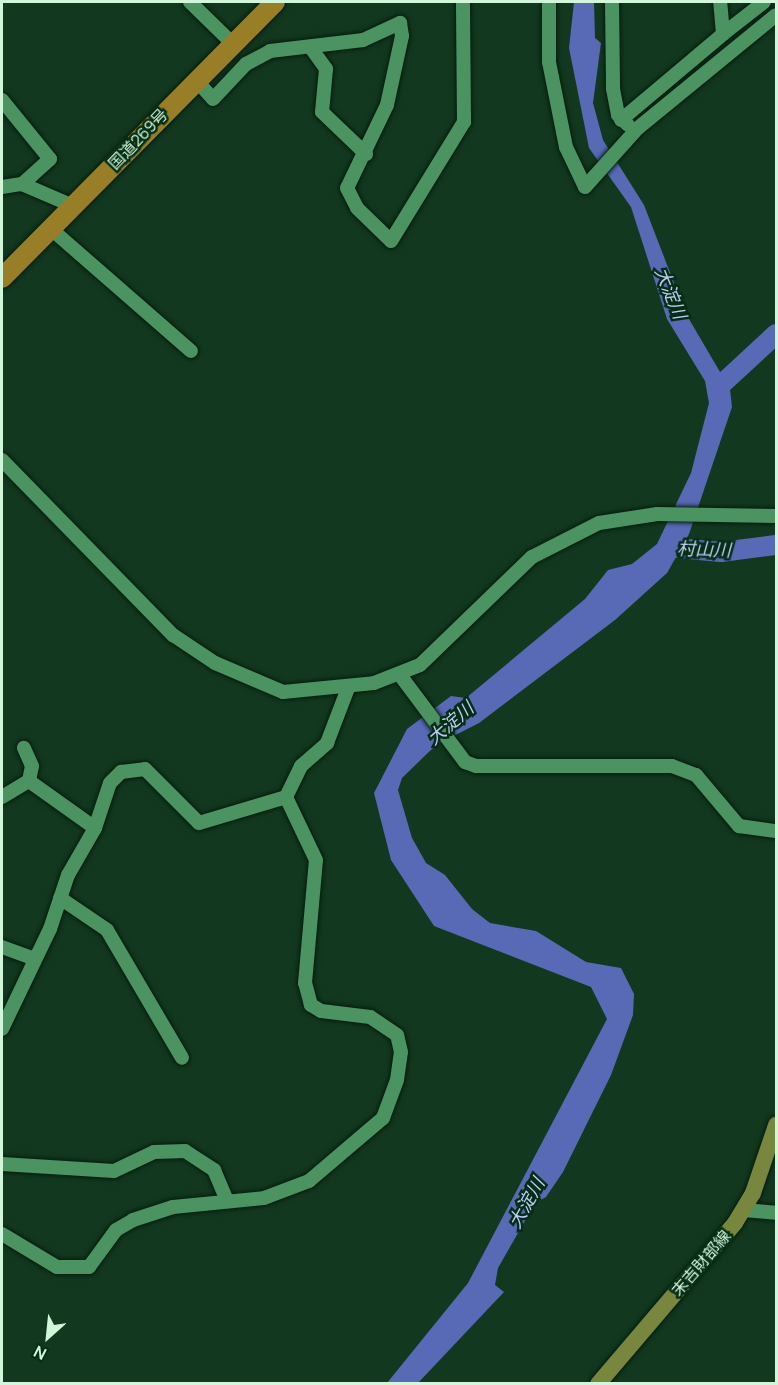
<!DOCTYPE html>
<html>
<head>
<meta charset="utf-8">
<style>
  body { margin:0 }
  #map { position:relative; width:778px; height:1385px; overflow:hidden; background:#12391f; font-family:Manrope,"Noto Sans JP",sans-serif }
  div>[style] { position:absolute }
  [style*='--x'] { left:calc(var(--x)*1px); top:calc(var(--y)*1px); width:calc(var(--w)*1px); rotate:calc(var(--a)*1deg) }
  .water>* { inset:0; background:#5869b6 }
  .river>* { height:20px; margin:-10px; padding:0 10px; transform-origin:10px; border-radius:10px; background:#5869b6 }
  .roads { filter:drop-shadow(0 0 2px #061d0e) drop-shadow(0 0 2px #061d0e) }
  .minor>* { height:14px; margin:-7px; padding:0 7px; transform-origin:7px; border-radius:7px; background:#4b9361 }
  .major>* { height:16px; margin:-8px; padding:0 8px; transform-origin:8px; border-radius:8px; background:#79863e }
  .highway>* { height:20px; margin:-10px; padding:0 10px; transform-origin:10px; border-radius:10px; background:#987e26 }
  span { translate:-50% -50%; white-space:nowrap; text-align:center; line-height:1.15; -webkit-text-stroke:5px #062e16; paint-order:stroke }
  .street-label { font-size:16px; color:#d2f6da }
  .water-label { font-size:18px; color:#bfcbf5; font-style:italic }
  .frame { position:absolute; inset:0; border:3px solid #d2f6da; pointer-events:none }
  .north { position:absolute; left:18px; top:1307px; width:60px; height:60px; -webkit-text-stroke:4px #062e16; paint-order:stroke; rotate:207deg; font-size:16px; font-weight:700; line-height:24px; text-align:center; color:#d2f6da }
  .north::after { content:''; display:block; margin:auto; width:21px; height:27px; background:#d2f6da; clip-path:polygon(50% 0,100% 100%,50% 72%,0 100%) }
</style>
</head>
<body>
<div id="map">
  <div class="water">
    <div style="clip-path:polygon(574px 2px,594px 2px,595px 38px,601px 43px,593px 103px,603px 140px,644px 205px,686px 314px,730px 389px,732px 407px,689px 534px,667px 573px,615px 620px,479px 723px,436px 745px,402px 778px,398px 790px,412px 838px,426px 863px,445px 875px,472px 909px,490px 923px,536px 931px,586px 962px,621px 968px,634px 994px,633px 1015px,611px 1075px,563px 1172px,546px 1197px,535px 1203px,498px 1268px,495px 1285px,504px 1292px,418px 1383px,387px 1383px,468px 1283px,607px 1019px,591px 987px,434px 926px,391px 860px,374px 793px,407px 729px,451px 696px,466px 698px,585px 599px,608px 570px,632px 564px,657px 544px,691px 473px,709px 403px,705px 381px,667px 319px,631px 207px,589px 148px,569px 48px)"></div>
  </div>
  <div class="river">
    <div style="--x:723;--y:383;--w:72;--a:-42.8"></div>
    <div style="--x:667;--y:547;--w:54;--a:5.3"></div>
    <div style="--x:721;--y:552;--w:55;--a:-7.3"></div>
  </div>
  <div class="roads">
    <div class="minor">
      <div style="--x:190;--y:2;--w:62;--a:44.3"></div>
      <div style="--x:549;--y:2;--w:60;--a:90"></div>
      <div style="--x:549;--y:62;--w:87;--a:78.7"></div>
      <div style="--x:566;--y:147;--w:44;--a:64.6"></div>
      <div style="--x:585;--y:187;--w:79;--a:-48.1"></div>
      <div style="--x:638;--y:128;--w:178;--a:-39.3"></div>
      <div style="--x:612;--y:2;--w:87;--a:89.3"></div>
      <div style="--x:613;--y:89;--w:26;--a:79"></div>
      <div style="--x:618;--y:115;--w:14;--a:45"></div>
      <div style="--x:723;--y:34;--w:52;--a:-38"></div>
      <div style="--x:311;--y:48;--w:26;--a:54"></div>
      <div style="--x:326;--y:69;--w:43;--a:95.3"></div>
      <div style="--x:322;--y:112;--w:61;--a:43.7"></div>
      <div style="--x:196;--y:80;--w:25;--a:48"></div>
      <div style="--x:213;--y:99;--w:48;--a:-46.7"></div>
      <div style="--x:246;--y:64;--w:27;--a:-28"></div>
      <div style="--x:270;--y:51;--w:94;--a:-6.7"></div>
      <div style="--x:363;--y:40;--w:41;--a:-24.7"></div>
      <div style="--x:400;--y:23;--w:13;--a:81"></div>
      <div style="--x:402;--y:36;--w:71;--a:102.3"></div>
      <div style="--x:387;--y:105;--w:92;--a:115.7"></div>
      <div style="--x:347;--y:188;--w:22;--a:63"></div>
      <div style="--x:357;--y:208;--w:47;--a:44.1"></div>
      <div style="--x:391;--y:241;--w:140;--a:-58.5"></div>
      <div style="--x:464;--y:122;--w:120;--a:-90.5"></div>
      <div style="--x:2;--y:100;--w:76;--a:50.9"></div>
      <div style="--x:50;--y:159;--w:38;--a:138"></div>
      <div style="--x:621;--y:120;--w:133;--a:-40.1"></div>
      <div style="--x:723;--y:34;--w:32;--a:-95"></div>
      <div style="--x:2;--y:187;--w:20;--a:-9"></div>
      <div style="--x:22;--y:184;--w:56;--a:23.3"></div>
      <div style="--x:50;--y:228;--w:187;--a:41.1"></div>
      <div style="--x:2;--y:460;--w:245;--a:45.7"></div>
      <div style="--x:173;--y:635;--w:50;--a:33.7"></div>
      <div style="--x:215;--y:663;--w:74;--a:23.1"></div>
      <div style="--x:283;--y:692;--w:91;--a:-5.6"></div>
      <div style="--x:374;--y:683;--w:49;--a:-21.4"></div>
      <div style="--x:420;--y:665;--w:156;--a:-44"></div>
      <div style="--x:532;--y:557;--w:75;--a:-26.9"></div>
      <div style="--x:599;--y:523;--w:59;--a:-8.8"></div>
      <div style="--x:657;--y:514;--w:119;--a:1"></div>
      <div style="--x:400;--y:675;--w:109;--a:53.2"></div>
      <div style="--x:465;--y:762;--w:12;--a:20"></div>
      <div style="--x:476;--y:766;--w:196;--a:0"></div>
      <div style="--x:672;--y:766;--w:26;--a:21"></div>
      <div style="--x:696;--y:775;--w:67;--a:49.9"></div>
      <div style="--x:739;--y:826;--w:37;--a:8"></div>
      <div style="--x:29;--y:781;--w:81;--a:35.5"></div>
      <div style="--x:2;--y:797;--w:31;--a:-31"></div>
      <div style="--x:29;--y:781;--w:15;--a:-79"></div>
      <div style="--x:32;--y:766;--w:20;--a:-114"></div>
      <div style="--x:60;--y:898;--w:57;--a:34.2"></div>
      <div style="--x:107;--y:930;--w:148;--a:59.6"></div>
      <div style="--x:2;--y:947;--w:35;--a:20"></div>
      <div style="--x:2;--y:1029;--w:111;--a:-64.4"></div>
      <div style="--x:50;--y:929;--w:57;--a:-71.6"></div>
      <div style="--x:68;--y:875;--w:54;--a:-60.1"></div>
      <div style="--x:95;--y:828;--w:47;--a:-71.6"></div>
      <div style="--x:110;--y:783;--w:16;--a:-45"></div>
      <div style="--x:121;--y:772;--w:24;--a:-7"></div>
      <div style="--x:145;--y:769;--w:76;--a:45"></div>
      <div style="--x:199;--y:823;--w:91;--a:-16.6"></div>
      <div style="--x:2;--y:1164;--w:112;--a:3.6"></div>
      <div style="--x:114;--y:1171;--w:44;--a:-25.4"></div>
      <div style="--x:154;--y:1152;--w:31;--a:-2"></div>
      <div style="--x:185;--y:1151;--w:35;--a:33"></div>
      <div style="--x:214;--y:1170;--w:34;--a:67"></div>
      <div style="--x:744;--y:1210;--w:32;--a:5"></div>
      <div style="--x:2;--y:1234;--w:64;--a:31"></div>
      <div style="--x:57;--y:1267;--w:32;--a:0"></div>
      <div style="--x:89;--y:1267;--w:46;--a:-53.9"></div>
      <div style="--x:116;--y:1230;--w:20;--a:-30"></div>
      <div style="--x:133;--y:1220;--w:42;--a:-18"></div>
      <div style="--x:173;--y:1207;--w:91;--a:-5.6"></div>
      <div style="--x:264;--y:1198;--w:48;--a:-20.7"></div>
      <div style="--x:309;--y:1181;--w:97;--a:-40.4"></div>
      <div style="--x:383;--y:1118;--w:40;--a:-69.8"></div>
      <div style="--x:397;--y:1080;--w:28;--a:-82"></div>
      <div style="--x:401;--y:1052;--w:17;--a:-103"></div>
      <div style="--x:397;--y:1035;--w:32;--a:-146"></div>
      <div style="--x:370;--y:1017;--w:49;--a:-173"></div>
      <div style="--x:321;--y:1011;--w:12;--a:-149"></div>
      <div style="--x:311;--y:1005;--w:23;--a:-105"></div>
      <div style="--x:305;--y:983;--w:123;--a:-84.9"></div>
      <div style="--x:316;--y:860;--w:70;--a:-115.5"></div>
      <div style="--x:286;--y:797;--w:34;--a:-64"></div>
      <div style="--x:301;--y:766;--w:35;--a:-41"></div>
      <div style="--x:327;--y:743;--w:59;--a:-69.1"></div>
    </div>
    <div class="major">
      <div style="--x:598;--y:1384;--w:211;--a:-49.6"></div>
      <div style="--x:735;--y:1223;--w:35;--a:-59"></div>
      <div style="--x:753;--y:1193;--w:72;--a:-71.3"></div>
    </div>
    <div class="highway">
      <div style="--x:2;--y:278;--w:388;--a:-45.3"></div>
    </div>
  </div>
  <div class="street-label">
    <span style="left:138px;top:139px;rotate:-46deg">国道269号</span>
    <span style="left:701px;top:1263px;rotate:-49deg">末吉財部線</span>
  </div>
  <div class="water-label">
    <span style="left:671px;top:293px;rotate:68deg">大淀川</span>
    <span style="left:704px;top:549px;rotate:2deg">村山川</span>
    <span style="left:450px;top:723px;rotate:-41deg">大淀川</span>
    <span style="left:526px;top:1203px;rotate:-61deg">大淀川</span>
  </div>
  <div class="frame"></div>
  <div class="north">N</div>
</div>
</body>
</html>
